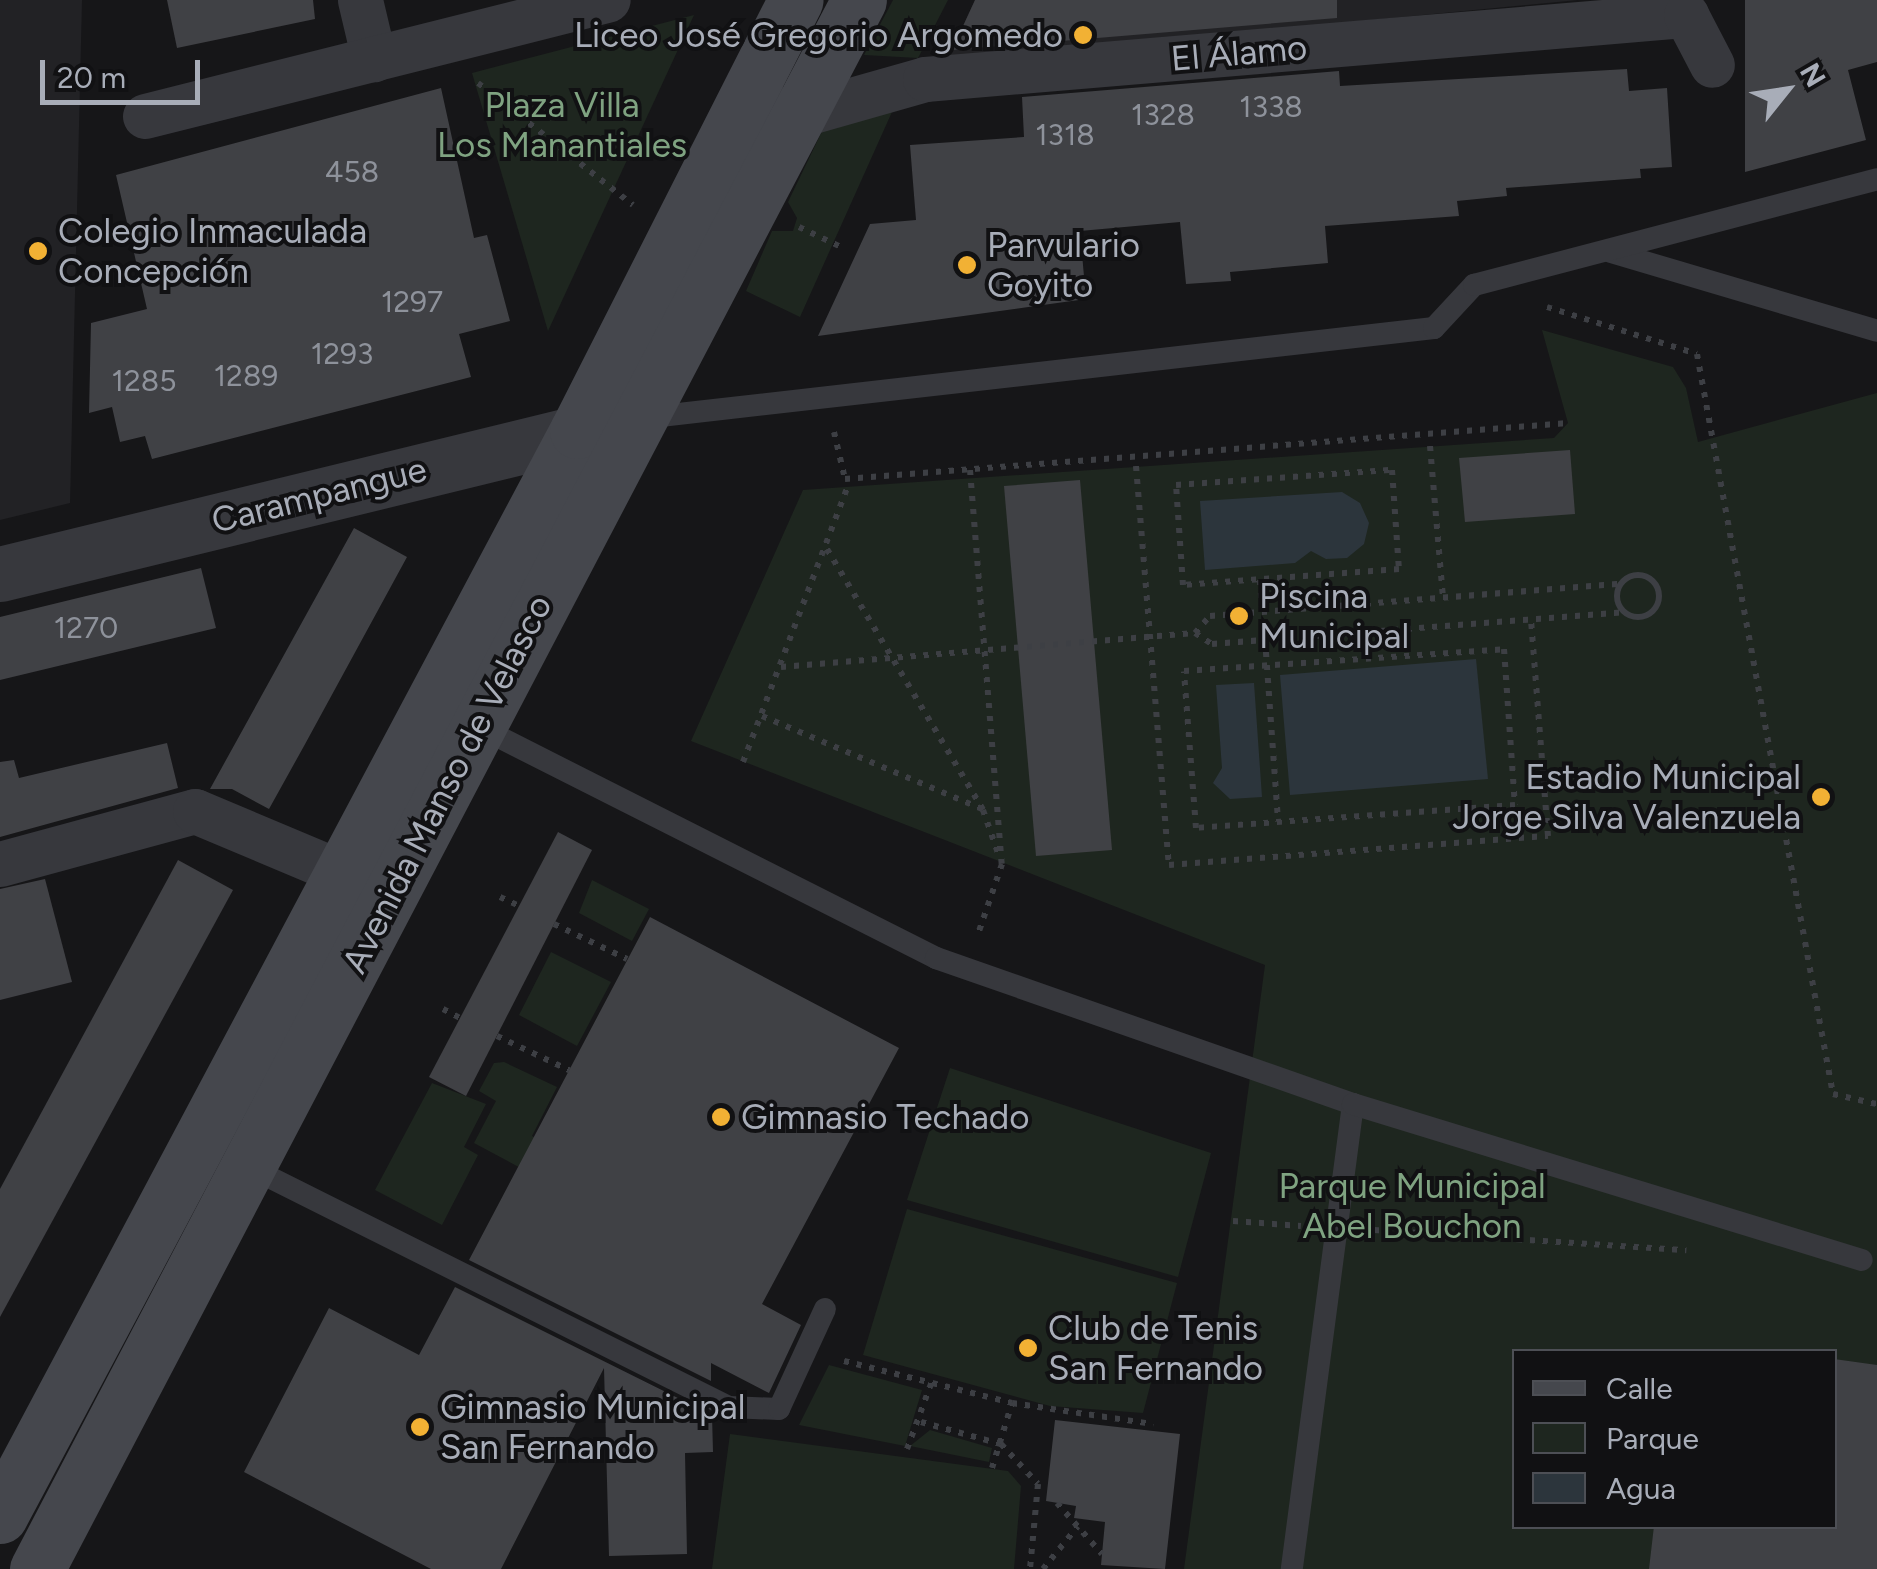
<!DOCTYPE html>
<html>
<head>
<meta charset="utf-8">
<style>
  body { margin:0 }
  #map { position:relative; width:1877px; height:1569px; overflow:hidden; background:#161618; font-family:Figtree,sans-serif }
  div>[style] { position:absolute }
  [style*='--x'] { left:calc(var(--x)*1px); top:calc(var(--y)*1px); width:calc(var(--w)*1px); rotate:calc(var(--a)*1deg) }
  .built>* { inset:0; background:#222225 }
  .green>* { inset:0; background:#1e261f }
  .water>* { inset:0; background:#2c353c }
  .building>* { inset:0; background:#404145 }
  .path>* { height:6px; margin-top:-3px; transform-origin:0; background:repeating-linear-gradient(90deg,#3d3f44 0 5px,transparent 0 13px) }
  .path>.ring { margin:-3px; padding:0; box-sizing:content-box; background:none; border:6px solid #3d3f44; border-radius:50% }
  .service>* { height:22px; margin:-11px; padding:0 11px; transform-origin:11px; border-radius:11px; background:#37383d }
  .minor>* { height:45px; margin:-22.5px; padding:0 22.5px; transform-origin:22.5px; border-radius:22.5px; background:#37383d }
  .tertiary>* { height:55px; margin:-27.5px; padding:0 27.5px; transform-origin:27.5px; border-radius:27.5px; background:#37383d }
  .secondary>* { height:55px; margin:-27.5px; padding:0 27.5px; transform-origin:27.5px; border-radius:27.5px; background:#45474d }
  .dots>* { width:28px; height:28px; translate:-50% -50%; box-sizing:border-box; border:5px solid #111113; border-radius:50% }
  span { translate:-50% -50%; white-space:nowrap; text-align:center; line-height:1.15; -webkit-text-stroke:8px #111113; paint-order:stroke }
  .number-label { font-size:30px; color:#8e929b }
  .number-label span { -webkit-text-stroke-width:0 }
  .poi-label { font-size:35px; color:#a8adb8 }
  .right { translate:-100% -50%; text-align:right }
  .left { translate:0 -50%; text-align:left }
  .street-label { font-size:35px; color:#a8adb8 }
  .park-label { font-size:35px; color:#7fa381 }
  .legend { position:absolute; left:1512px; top:1349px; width:325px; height:180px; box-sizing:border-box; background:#111113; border:2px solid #4d4f55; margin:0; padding:12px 18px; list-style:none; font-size:30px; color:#a8adb8 }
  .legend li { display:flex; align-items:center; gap:20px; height:50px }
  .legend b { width:50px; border:2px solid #4d4f55 }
  .north { position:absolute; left:1737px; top:40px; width:100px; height:100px; -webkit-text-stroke:8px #111113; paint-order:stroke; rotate:60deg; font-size:28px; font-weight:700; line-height:40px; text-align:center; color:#a8adb8 }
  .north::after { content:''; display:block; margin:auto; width:35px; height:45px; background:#a8adb8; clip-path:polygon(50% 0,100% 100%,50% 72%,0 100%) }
  .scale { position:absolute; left:40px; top:60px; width:160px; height:45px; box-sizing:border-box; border:5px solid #a8adb8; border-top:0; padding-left:12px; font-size:30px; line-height:35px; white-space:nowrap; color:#a8adb8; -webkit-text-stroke:8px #111113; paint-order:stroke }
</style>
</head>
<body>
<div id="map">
  <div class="built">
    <div style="clip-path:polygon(0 0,82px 0,70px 503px,0 520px)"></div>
    <div style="clip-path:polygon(975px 0,1578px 0,947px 61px)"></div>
  </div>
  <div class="green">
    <div style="clip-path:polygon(893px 0,948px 0,918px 58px,864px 55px)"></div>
    <div style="clip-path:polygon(694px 15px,548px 331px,472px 73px)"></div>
    <div style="clip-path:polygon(896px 103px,800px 317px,746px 291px,772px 231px,793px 231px,797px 218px,788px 202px,826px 123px)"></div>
    <div style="clip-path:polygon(evenodd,1542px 330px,1673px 367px,1686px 388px,1698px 442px,1877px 393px,1877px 1569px,1184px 1569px,1265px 965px,691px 741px,803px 490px,1554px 438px,1568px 423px,1542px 330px,1514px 1352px,1834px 1352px,1834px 1526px,1514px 1526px,1514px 1352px)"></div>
    <div style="clip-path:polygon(592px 880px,649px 909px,632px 941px,579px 913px)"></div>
    <div style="clip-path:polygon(551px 952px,611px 982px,577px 1046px,519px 1015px)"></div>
    <div style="clip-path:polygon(504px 1062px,557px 1087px,532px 1136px,559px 1150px,543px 1180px,474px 1143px,496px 1101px,479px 1091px,494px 1063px)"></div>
    <div style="clip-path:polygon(950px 1068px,1211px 1153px,1178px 1277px,907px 1200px)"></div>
    <div style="clip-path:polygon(432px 1083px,486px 1104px,464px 1147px,478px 1155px,442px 1225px,375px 1190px)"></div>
    <div style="clip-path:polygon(907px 1209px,1177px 1283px,1143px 1413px,1050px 1406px,863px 1355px)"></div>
    <div style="clip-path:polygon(829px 1365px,922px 1390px,905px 1446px,799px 1425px)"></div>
    <div style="clip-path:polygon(930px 1430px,992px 1448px,989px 1462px,910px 1446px)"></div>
    <div style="clip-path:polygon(730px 1434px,1008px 1471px,1021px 1486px,1014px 1569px,712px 1569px)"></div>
  </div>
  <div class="water">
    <div style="clip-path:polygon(1342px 492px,1360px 503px,1369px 523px,1364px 544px,1347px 558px,1326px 559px,1311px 551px,1295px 563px,1205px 570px,1200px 501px)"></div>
    <div style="clip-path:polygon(1476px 659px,1488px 779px,1290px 795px,1280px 675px)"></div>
    <div style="clip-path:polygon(1254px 683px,1262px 797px,1230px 799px,1213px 783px,1222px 768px,1216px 685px)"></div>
  </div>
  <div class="building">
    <div style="clip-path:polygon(167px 0,313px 0,315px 19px,177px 48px)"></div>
    <div style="clip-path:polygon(975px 0,1337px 0,1337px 18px,952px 50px)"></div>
    <div style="clip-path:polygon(1745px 0,1877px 0,1877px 62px,1848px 70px,1866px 140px,1745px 172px)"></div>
    <div style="clip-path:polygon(1627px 69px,1629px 91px,1667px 88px,1672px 167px,1640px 169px,1641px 178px,1506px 188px,1507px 196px,1457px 201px,1459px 216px,1325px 226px,1328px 263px,1230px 272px,1231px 281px,1186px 284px,1180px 222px,1080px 231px,1086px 299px,818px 336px,870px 224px,916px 220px,910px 145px,1024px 137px,1022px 97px,1339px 71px,1340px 86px)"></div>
    <div style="clip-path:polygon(441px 88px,474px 238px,487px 235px,510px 321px,459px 334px,471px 377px,152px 459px,145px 436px,120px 442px,112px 407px,89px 413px,91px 323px,147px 309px,116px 175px)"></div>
    <div style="clip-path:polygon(1570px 450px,1575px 514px,1465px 522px,1459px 458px)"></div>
    <div style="clip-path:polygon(1080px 480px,1112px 850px,1036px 856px,1004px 486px)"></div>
    <div style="clip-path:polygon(354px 528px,407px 557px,304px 746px,269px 809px,232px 789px,210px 789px)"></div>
    <div style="clip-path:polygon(201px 568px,216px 628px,0 680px,0 617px)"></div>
    <div style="clip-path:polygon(167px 743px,178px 788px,0 837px,0 762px,14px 760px,19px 778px)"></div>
    <div style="clip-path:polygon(558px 832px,592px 850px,466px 1096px,429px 1077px)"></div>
    <div style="clip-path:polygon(178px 860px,233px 890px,0 1317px,0 1189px)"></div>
    <div style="clip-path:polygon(45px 879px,72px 982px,0 1000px,0 889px)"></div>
    <div style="clip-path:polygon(650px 917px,899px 1048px,762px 1304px,801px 1325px,769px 1393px,711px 1363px,711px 1381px,469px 1260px)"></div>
    <div style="clip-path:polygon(455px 1287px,712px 1415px,713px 1452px,685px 1453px,687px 1554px,609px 1556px,604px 1368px,501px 1569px,431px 1569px,244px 1472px,329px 1308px,419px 1355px)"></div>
    <div style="clip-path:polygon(1834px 1359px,1877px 1365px,1877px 1569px,1649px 1569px,1654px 1526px,1834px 1526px)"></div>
    <div style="clip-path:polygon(1055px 1420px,1180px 1434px,1165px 1569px,1101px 1565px,1105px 1522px,1074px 1518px,1076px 1506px,1046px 1501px)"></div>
  </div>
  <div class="path">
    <div style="--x:478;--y:83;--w:197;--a:38.2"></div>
    <div style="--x:799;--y:227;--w:44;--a:25.4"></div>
    <div style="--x:1547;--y:307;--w:157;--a:17.4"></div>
    <div style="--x:1697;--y:354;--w:752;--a:79.59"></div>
    <div style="--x:1833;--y:1094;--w:45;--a:12.8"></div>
    <div style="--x:834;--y:432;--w:48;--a:76.8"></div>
    <div style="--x:845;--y:479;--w:725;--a:-4.43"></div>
    <div style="--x:1430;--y:446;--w:153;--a:85.1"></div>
    <div style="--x:1136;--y:466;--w:400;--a:85.3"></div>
    <div style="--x:1169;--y:865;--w:380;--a:-4.4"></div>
    <div style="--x:1548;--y:836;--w:218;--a:-94.5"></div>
    <div style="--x:970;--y:470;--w:395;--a:85.4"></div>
    <div style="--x:1002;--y:864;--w:74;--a:108.9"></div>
    <div style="--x:1392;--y:470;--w:99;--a:86"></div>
    <div style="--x:1399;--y:569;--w:217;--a:175.8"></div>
    <div style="--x:1183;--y:585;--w:100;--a:-94"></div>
    <div style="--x:1176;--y:485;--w:217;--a:-4"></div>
    <div style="--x:827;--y:549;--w:304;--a:59.1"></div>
    <div style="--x:983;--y:810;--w:46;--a:70.8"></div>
    <div class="ring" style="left:1617px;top:575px;width:36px;height:36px"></div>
    <div style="--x:1260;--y:580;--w:32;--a:86"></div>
    <div style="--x:1195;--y:633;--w:23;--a:-49"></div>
    <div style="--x:1210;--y:616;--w:411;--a:-4.5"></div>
    <div style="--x:1265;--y:639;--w:183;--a:85.9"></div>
    <div style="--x:1504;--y:649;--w:156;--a:86"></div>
    <div style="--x:1515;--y:805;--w:320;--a:175.9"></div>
    <div style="--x:1196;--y:828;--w:157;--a:-94.4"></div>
    <div style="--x:1184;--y:671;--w:321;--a:-3.9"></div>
    <div style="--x:781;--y:667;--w:415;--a:-4.7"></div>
    <div style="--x:1195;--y:633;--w:20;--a:33"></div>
    <div style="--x:1212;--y:644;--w:413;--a:-4.4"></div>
    <div style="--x:762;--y:716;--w:239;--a:22.9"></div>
    <div style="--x:743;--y:762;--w:296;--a:-69.2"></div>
    <div style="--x:500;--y:897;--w:21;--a:25"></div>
    <div style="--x:554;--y:924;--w:81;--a:25.6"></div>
    <div style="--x:443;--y:1009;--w:19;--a:28"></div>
    <div style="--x:497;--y:1036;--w:80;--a:25.3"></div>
    <div style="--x:1233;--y:1221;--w:68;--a:4.2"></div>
    <div style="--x:1374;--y:1230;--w:313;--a:3.7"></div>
    <div style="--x:844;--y:1361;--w:173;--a:14"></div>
    <div style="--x:1012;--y:1403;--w:143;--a:8.5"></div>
    <div style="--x:921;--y:1422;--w:83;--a:15.4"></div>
    <div style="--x:1001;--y:1444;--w:54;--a:47.2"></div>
    <div style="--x:1038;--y:1484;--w:85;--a:95.4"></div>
    <div style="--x:907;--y:1449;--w:72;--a:-69.8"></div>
    <div style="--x:992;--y:1468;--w:68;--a:-72.9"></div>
    <div style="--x:1057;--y:1503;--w:68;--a:48.6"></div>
    <div style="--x:1043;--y:1569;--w:55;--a:-50.9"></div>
  </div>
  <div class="service">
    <div style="--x:1611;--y:252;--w:277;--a:16.5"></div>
    <div style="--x:643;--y:418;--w:796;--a:-6.49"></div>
    <div style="--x:1434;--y:328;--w:59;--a:-47.1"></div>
    <div style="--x:1474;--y:285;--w:417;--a:-14.7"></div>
    <div style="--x:475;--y:725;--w:517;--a:26.81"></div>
    <div style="--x:936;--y:958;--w:442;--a:19.3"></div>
    <div style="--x:1353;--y:1104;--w:469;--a:97.5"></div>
    <div style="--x:1353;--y:1104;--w:532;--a:17.04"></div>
    <div style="--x:245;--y:1165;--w:541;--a:26.57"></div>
    <div style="--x:729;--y:1407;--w:50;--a:2.3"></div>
    <div style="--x:779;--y:1409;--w:110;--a:-65.3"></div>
  </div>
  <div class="minor">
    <div style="--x:360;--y:0;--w:61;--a:76.7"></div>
    <div style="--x:779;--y:109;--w:17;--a:24"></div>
    <div style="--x:795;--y:116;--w:135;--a:-15.9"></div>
    <div style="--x:925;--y:79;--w:764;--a:-4.81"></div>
    <div style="--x:1686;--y:15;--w:56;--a:62.5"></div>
    <div style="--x:145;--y:116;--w:477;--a:-14.1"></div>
    <div style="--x:0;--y:864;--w:202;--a:-15.2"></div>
    <div style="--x:195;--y:811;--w:191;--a:22.8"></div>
  </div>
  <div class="tertiary">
    <div style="--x:0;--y:574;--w:632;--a:-13.73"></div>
  </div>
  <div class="secondary">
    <div style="--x:0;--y:1516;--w:1229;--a:-62"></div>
    <div style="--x:577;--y:431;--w:483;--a:-63.1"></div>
    <div style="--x:37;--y:1569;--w:1771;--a:-62.35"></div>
  </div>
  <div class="dots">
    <div style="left:1083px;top:35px;background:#f2b134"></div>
    <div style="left:38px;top:251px;background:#f2b134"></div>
    <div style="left:967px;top:265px;background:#f2b134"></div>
    <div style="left:1239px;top:616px;background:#f2b134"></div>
    <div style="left:1821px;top:797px;background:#f2b134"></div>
    <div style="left:721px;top:1117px;background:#f2b134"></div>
    <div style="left:1028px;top:1348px;background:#f2b134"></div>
    <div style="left:420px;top:1427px;background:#f2b134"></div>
  </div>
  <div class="number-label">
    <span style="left:1271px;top:107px">1338</span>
    <span style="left:1163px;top:115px">1328</span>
    <span style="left:1065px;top:135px">1318</span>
    <span style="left:352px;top:172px">458</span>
    <span style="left:412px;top:302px">1297</span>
    <span style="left:342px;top:354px">1293</span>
    <span style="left:246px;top:376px">1289</span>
    <span style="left:144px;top:381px">1285</span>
    <span style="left:86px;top:628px">1270</span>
  </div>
  <div class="poi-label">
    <span class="right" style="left:1063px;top:35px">Liceo José Gregorio Argomedo</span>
    <span class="left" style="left:58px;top:251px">Colegio Inmaculada<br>Concepción</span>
    <span class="left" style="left:987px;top:265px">Parvulario<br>Goyito</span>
    <span class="left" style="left:1259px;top:616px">Piscina<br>Municipal</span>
    <span class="right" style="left:1801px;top:797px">Estadio Municipal<br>Jorge Silva Valenzuela</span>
    <span class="left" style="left:741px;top:1117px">Gimnasio Techado</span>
    <span class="left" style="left:1048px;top:1348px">Club de Tenis<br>San Fernando</span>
    <span class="left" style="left:440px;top:1427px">Gimnasio Municipal<br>San Fernando</span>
  </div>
  <div class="street-label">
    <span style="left:1239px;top:53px;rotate:-5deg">El Álamo</span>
    <span style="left:319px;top:495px;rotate:-14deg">Carampangue</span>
    <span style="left:447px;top:784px;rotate:-63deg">Avenida Manso de Velasco</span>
  </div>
  <div class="park-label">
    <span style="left:562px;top:125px">Plaza Villa<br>Los Manantiales</span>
    <span style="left:1412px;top:1206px">Parque Municipal<br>Abel Bouchon</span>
  </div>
  <ul class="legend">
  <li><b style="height:12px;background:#45474d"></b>Calle</li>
  <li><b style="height:28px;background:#1e261f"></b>Parque</li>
  <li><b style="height:28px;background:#2c353c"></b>Agua</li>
  </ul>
  <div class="north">N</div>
  <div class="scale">20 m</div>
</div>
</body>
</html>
